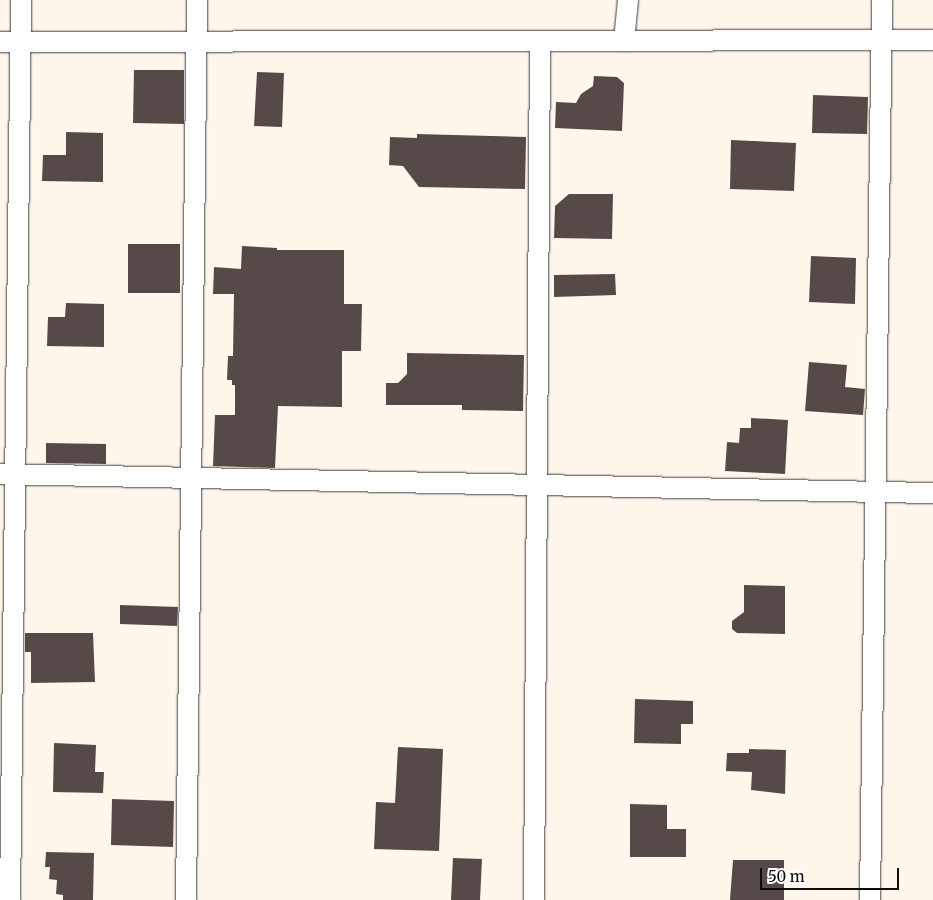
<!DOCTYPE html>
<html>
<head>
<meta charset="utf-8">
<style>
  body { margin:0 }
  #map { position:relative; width:933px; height:900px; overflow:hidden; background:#fff7eb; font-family:Merriweather,serif }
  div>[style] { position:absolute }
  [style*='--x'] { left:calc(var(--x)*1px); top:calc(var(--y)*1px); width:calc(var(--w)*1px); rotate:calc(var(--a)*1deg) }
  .building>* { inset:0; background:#554a48 }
  .roads { filter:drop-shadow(0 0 1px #3f3f3f) drop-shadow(0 0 1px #3f3f3f) }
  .street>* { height:20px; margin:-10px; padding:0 10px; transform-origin:10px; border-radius:10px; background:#fff }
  span { translate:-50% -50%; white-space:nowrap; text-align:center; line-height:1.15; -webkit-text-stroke:5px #fff; paint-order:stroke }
  .scale { position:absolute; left:760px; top:868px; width:139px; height:22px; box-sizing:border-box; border:2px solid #0c0c0c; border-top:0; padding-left:6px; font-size:15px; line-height:18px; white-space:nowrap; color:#0c0c0c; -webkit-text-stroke:4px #fff; paint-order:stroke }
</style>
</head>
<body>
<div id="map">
  <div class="building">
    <div style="clip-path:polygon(134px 70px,184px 70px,184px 124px,133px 123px)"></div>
    <div style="clip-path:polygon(257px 72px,284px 73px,282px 127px,254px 126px)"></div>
    <div style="clip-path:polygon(594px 76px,617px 77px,624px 83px,622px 131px,555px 128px,556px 102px,576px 103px,581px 94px,593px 86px)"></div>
    <div style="clip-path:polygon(813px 95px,868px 97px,867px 134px,812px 133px)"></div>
    <div style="clip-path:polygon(66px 132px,103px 133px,103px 182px,42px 181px,43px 155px,66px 155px)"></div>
    <div style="clip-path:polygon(417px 134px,526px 137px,525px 189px,419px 187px,403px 166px,389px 165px,390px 137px,417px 138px)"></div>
    <div style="clip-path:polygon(731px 140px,796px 143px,794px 191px,730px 189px)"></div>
    <div style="clip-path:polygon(569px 194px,613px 194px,612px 239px,554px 238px,555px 206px)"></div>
    <div style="clip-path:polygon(128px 244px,180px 244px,180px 293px,128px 293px)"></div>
    <div style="clip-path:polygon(242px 246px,277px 248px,277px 250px,344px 250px,344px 304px,362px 304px,361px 351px,342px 351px,342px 407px,278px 406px,275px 468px,213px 466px,215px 415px,235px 415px,235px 385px,232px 385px,232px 380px,227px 380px,228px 356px,233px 356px,234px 294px,213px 294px,214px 267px,241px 269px)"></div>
    <div style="clip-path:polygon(811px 256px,856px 258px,855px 304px,809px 302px)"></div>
    <div style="clip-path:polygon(615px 274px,616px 295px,554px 297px,554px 275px)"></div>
    <div style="clip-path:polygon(66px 303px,104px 304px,104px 347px,47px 346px,48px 317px,65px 317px)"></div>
    <div style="clip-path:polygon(407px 353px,524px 355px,523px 411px,462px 410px,462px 405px,386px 405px,386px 383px,398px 383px,407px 374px)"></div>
    <div style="clip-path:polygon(809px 362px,847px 365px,845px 387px,865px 389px,863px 415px,805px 411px)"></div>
    <div style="clip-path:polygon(751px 418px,788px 420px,785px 474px,725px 471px,727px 442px,739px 443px,740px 428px,751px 428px)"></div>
    <div style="clip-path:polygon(46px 443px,106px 444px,106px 464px,46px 463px)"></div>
    <div style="clip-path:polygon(744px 585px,785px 586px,785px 634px,737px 633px,732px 629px,732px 621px,744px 612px)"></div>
    <div style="clip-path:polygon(120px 605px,178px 607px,177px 626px,120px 624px)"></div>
    <div style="clip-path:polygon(25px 633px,93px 633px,95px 682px,31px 683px,31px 652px,25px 652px)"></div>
    <div style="clip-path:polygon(635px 699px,693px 701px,693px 724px,681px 724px,681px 744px,634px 743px)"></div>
    <div style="clip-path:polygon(54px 743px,96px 745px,95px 772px,104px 772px,103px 793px,53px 792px)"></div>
    <div style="clip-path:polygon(398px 747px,443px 749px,439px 851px,374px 849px,376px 802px,395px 803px)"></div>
    <div style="clip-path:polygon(749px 749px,786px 750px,785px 794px,751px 790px,752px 772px,726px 771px,727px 753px,749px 753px)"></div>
    <div style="clip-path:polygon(112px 799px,174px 801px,173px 847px,111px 845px)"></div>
    <div style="clip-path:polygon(630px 804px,667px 805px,667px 829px,686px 829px,686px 857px,630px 857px)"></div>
    <div style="clip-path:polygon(46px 852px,94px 853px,93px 900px,63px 900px,63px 895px,56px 894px,57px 880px,49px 879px,50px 867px,45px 867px)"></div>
    <div style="clip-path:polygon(453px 858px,482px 859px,480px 900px,451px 900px)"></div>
    <div style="clip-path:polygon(733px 860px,784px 860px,784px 900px,730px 900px)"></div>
  </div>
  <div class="roads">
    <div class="street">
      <div style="--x:624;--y:41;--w:41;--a:-84.4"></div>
      <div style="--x:0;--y:42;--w:933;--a:-0.12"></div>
      <div style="--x:0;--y:474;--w:933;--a:1.17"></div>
      <div style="--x:10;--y:900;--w:900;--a:-89.3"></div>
      <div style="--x:186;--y:900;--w:900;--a:-89.3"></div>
      <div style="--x:534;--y:900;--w:859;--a:-89.6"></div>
      <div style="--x:870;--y:900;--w:900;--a:-89.24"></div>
    </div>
  </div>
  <div class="scale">50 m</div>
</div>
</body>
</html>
